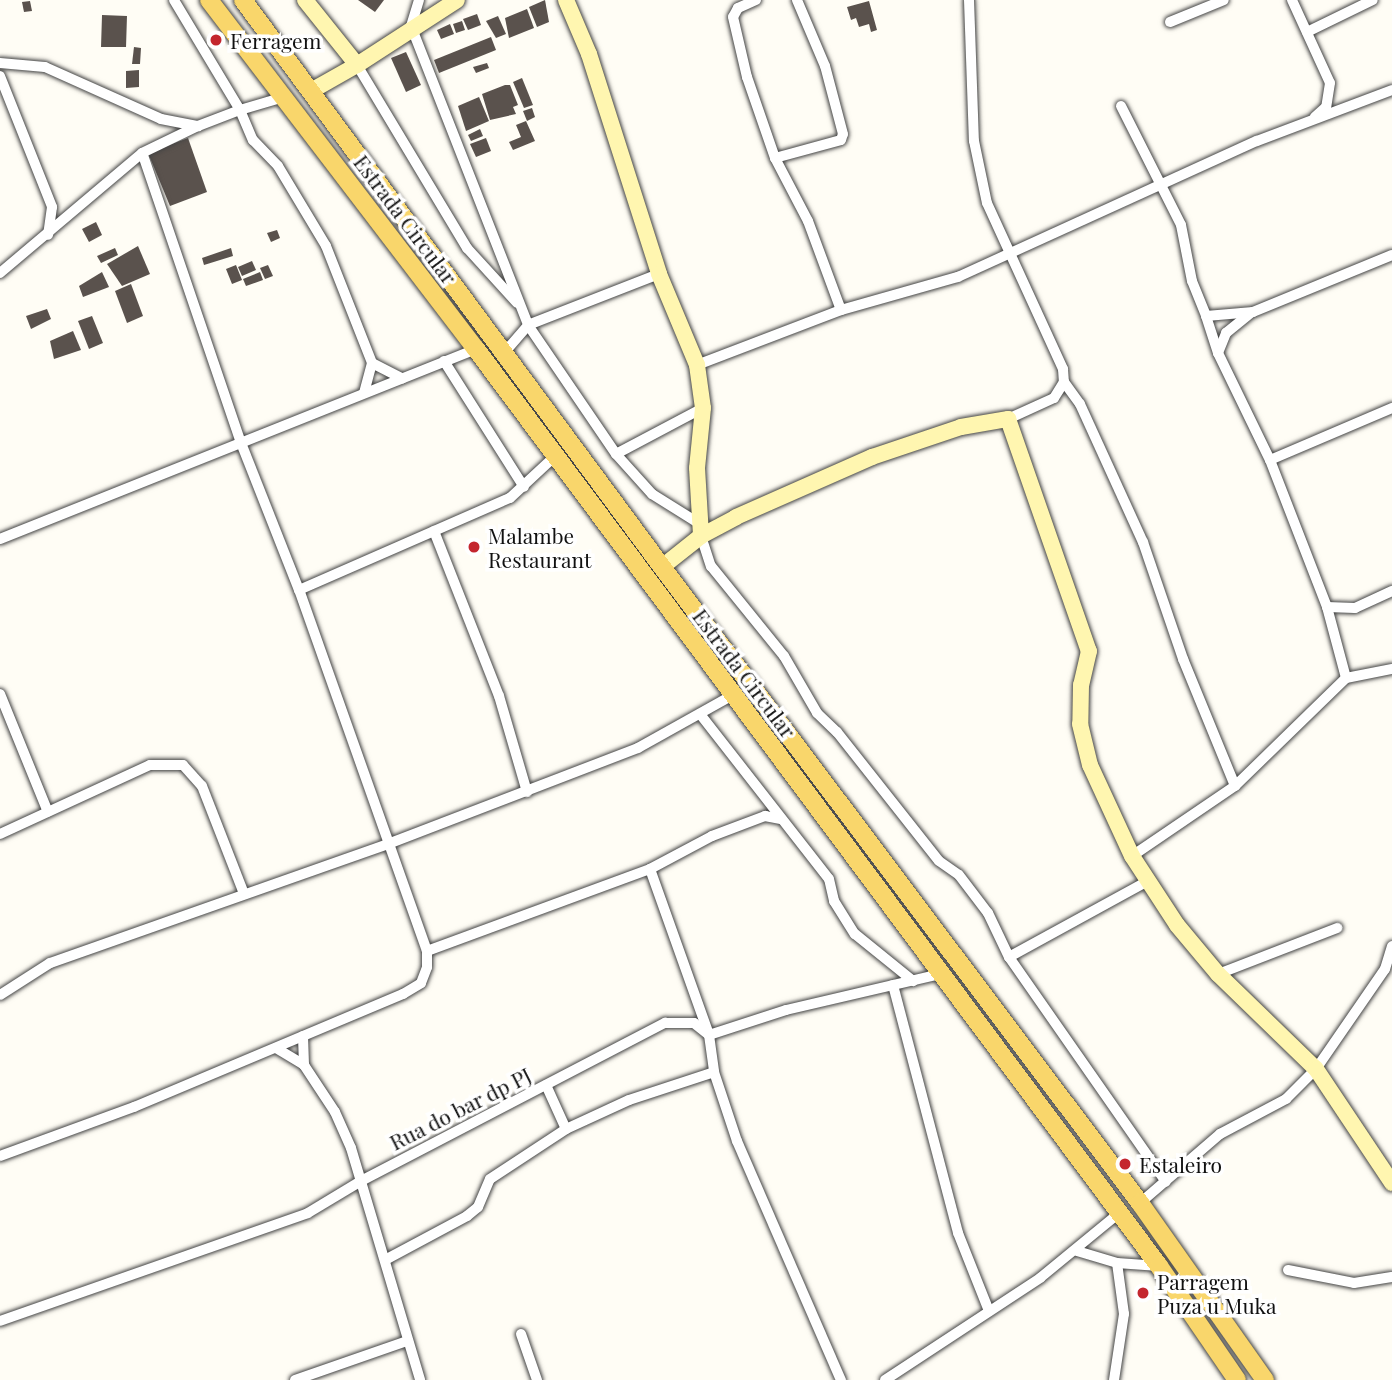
<!DOCTYPE html>
<html>
<head>
<meta charset="utf-8">
<style>
  body { margin:0 }
  #map { position:relative; width:1392px; height:1380px; overflow:hidden; background:#fffdf5; font-family:"Playfair Display",serif }
  div>[style] { position:absolute }
  [style*='--x'] { left:calc(var(--x)*1px); top:calc(var(--y)*1px); width:calc(var(--w)*1px); rotate:calc(var(--a)*1deg) }
  .building>* { inset:0; background:#5a524d }
  .roads { filter:drop-shadow(0 0 2px #444) drop-shadow(0 0 2px #444) }
  .street>* { height:10px; margin:-5px; padding:0 5px; transform-origin:5px; border-radius:5px; background:#fff }
  .secondary>* { height:16px; margin:-8px; padding:0 8px; transform-origin:8px; border-radius:8px; background:#fff6b0 }
  .primary>* { height:18px; margin:-9px; padding:0 9px; transform-origin:9px; border-radius:9px; background:#f9d66b }
  .dots>* { width:19px; height:19px; translate:-50% -50%; box-sizing:border-box; border:4px solid #fff; border-radius:50% }
  span { translate:-50% -50%; white-space:nowrap; text-align:center; line-height:1.15; -webkit-text-stroke:7px #fff; paint-order:stroke }
  .poi-label { font-size:21px; color:#111 }
  .left { translate:0 -50%; text-align:left }
  .street-label { font-size:21px; color:#111 }
</style>
</head>
<body>
<div id="map">
  <div class="building">
    <div style="clip-path:polygon(358px 0,384px 0,375px 12px)"></div>
    <div style="clip-path:polygon(545px 0,549px 22px,537px 27px,529px 7px)"></div>
    <div style="clip-path:polygon(30px 1px,32px 11px,24px 12px,22px 2px)"></div>
    <div style="clip-path:polygon(869px 1px,877px 30px,871px 32px,869px 24px,859px 27px,856px 18px,851px 20px,847px 7px)"></div>
    <div style="clip-path:polygon(527px 9px,534px 28px,509px 38px,505px 18px)"></div>
    <div style="clip-path:polygon(477px 14px,481px 25px,468px 30px,463px 19px)"></div>
    <div style="clip-path:polygon(102px 15px,127px 16px,126px 47px,101px 47px)"></div>
    <div style="clip-path:polygon(498px 16px,506px 34px,496px 38px,486px 21px)"></div>
    <div style="clip-path:polygon(462px 21px,465px 30px,456px 33px,453px 24px)"></div>
    <div style="clip-path:polygon(450px 24px,454px 34px,441px 39px,437px 30px)"></div>
    <div style="clip-path:polygon(491px 37px,496px 50px,439px 73px,434px 60px)"></div>
    <div style="clip-path:polygon(134px 47px,141px 48px,140px 64px,132px 64px)"></div>
    <div style="clip-path:polygon(406px 52px,421px 85px,406px 92px,391px 58px)"></div>
    <div style="clip-path:polygon(487px 63px,489px 68px,476px 73px,473px 67px)"></div>
    <div style="clip-path:polygon(139px 70px,139px 87px,126px 88px,126px 71px)"></div>
    <div style="clip-path:polygon(522px 78px,533px 105px,524px 108px,513px 82px)"></div>
    <div style="clip-path:polygon(505px 85px,510px 85px,518px 105px,513px 107px,516px 114px,490px 120px,482px 94px)"></div>
    <div style="clip-path:polygon(479px 97px,489px 121px,466px 131px,458px 106px)"></div>
    <div style="clip-path:polygon(532px 108px,535px 117px,527px 121px,523px 111px)"></div>
    <div style="clip-path:polygon(526px 121px,535px 141px,513px 150px,509px 142px,521px 137px,516px 125px)"></div>
    <div style="clip-path:polygon(480px 129px,483px 136px,471px 141px,468px 135px)"></div>
    <div style="clip-path:polygon(188px 138px,207px 192px,170px 206px,148px 153px)"></div>
    <div style="clip-path:polygon(486px 138px,491px 151px,476px 157px,470px 144px)"></div>
    <div style="clip-path:polygon(96px 222px,102px 235px,89px 242px,82px 229px)"></div>
    <div style="clip-path:polygon(277px 230px,280px 238px,271px 242px,267px 233px)"></div>
    <div style="clip-path:polygon(138px 246px,150px 274px,122px 286px,107px 264px)"></div>
    <div style="clip-path:polygon(115px 248px,118px 255px,101px 263px,97px 256px)"></div>
    <div style="clip-path:polygon(231px 248px,233px 256px,204px 265px,202px 258px)"></div>
    <div style="clip-path:polygon(252px 261px,256px 270px,242px 276px,238px 267px)"></div>
    <div style="clip-path:polygon(236px 265px,242px 280px,232px 284px,226px 269px)"></div>
    <div style="clip-path:polygon(268px 265px,273px 276px,265px 279px,260px 268px)"></div>
    <div style="clip-path:polygon(102px 272px,109px 287px,83px 297px,79px 286px)"></div>
    <div style="clip-path:polygon(260px 272px,263px 280px,246px 286px,243px 279px)"></div>
    <div style="clip-path:polygon(131px 284px,143px 316px,127px 323px,115px 291px)"></div>
    <div style="clip-path:polygon(47px 309px,51px 319px,31px 329px,26px 316px)"></div>
    <div style="clip-path:polygon(92px 316px,103px 343px,89px 349px,78px 321px)"></div>
    <div style="clip-path:polygon(73px 331px,81px 350px,54px 359px,50px 341px)"></div>
  </div>
  <div class="roads">
    <div class="street">
      <div style="--x:419;--y:0;--w:27;--a:107"></div>
      <div style="--x:411;--y:26;--w:321;--a:68.6"></div>
      <div style="--x:528;--y:325;--w:156;--a:55.7"></div>
      <div style="--x:616;--y:454;--w:54;--a:48"></div>
      <div style="--x:652;--y:494;--w:57;--a:32"></div>
      <div style="--x:756;--y:0;--w:20;--a:156"></div>
      <div style="--x:738;--y:8;--w:10;--a:119"></div>
      <div style="--x:733;--y:17;--w:62;--a:76.9"></div>
      <div style="--x:747;--y:77;--w:86;--a:70.9"></div>
      <div style="--x:775;--y:158;--w:71;--a:62.4"></div>
      <div style="--x:808;--y:221;--w:95;--a:69.7"></div>
      <div style="--x:969;--y:0;--w:141;--a:88"></div>
      <div style="--x:974;--y:141;--w:63;--a:78.2"></div>
      <div style="--x:987;--y:203;--w:183;--a:65.4"></div>
      <div style="--x:1063;--y:369;--w:13;--a:86"></div>
      <div style="--x:1064;--y:382;--w:19;--a:122"></div>
      <div style="--x:1054;--y:398;--w:51;--a:155.5"></div>
      <div style="--x:1292;--y:0;--w:91;--a:65.4"></div>
      <div style="--x:1330;--y:83;--w:24;--a:99"></div>
      <div style="--x:1326;--y:107;--w:15;--a:138"></div>
      <div style="--x:1170;--y:22;--w:58;--a:-22.2"></div>
      <div style="--x:1307;--y:32;--w:73;--a:-25.9"></div>
      <div style="--x:0;--y:63;--w:45;--a:5.1"></div>
      <div style="--x:45;--y:67;--w:127;--a:24.1"></div>
      <div style="--x:161;--y:119;--w:38;--a:11"></div>
      <div style="--x:198;--y:126;--w:45;--a:-20.9"></div>
      <div style="--x:240;--y:110;--w:128;--a:-121"></div>
      <div style="--x:357;--y:65;--w:214;--a:59"></div>
      <div style="--x:467;--y:248;--w:74;--a:47.7"></div>
      <div style="--x:0;--y:76;--w:141;--a:68.3"></div>
      <div style="--x:52;--y:207;--w:28;--a:98"></div>
      <div style="--x:284;--y:97;--w:46;--a:163.5"></div>
      <div style="--x:240;--y:110;--w:33;--a:67"></div>
      <div style="--x:253;--y:140;--w:36;--a:46"></div>
      <div style="--x:278;--y:166;--w:93;--a:59"></div>
      <div style="--x:326;--y:246;--w:126;--a:68.5"></div>
      <div style="--x:372;--y:363;--w:31;--a:105"></div>
      <div style="--x:1121;--y:106;--w:133;--a:63.2"></div>
      <div style="--x:1181;--y:225;--w:57;--a:78.9"></div>
      <div style="--x:1192;--y:281;--w:38;--a:68"></div>
      <div style="--x:775;--y:158;--w:68;--a:-15.3"></div>
      <div style="--x:841;--y:140;--w:6;--a:-72"></div>
      <div style="--x:843;--y:134;--w:70;--a:-104.8"></div>
      <div style="--x:825;--y:66;--w:72;--a:-113"></div>
      <div style="--x:1392;--y:255;--w:150;--a:157.7"></div>
      <div style="--x:1253;--y:312;--w:47;--a:175.1"></div>
      <div style="--x:1206;--y:316;--w:39;--a:72"></div>
      <div style="--x:1218;--y:353;--w:119;--a:64.1"></div>
      <div style="--x:1270;--y:460;--w:158;--a:68.8"></div>
      <div style="--x:1327;--y:607;--w:28;--a:2"></div>
      <div style="--x:1355;--y:608;--w:41;--a:-24.7"></div>
      <div style="--x:0;--y:273;--w:186;--a:-40.2"></div>
      <div style="--x:504;--y:353;--w:37;--a:-49"></div>
      <div style="--x:528;--y:325;--w:141;--a:-21.3"></div>
      <div style="--x:1218;--y:353;--w:22;--a:-68"></div>
      <div style="--x:1226;--y:333;--w:32;--a:-39"></div>
      <div style="--x:444;--y:361;--w:149;--a:57.6"></div>
      <div style="--x:372;--y:363;--w:34;--a:27"></div>
      <div style="--x:697;--y:365;--w:154;--a:-20.9"></div>
      <div style="--x:841;--y:310;--w:122;--a:-15.8"></div>
      <div style="--x:958;--y:277;--w:328;--a:-24.5"></div>
      <div style="--x:1257;--y:141;--w:144;--a:-20.7"></div>
      <div style="--x:1064;--y:382;--w:27;--a:54"></div>
      <div style="--x:1080;--y:404;--w:152;--a:65.5"></div>
      <div style="--x:1143;--y:542;--w:124;--a:71.1"></div>
      <div style="--x:1183;--y:659;--w:137;--a:67.7"></div>
      <div style="--x:616;--y:454;--w:98;--a:-27.9"></div>
      <div style="--x:1270;--y:460;--w:133;--a:-23.1"></div>
      <div style="--x:434;--y:531;--w:177;--a:68.5"></div>
      <div style="--x:499;--y:696;--w:100;--a:73.7"></div>
      <div style="--x:701;--y:536;--w:32;--a:72"></div>
      <div style="--x:711;--y:566;--w:116;--a:51"></div>
      <div style="--x:784;--y:656;--w:66;--a:59.9"></div>
      <div style="--x:817;--y:713;--w:28;--a:44"></div>
      <div style="--x:837;--y:732;--w:164;--a:51.7"></div>
      <div style="--x:939;--y:861;--w:24;--a:35"></div>
      <div style="--x:959;--y:875;--w:48;--a:52.7"></div>
      <div style="--x:988;--y:913;--w:49;--a:64.5"></div>
      <div style="--x:1009;--y:957;--w:274;--a:55.1"></div>
      <div style="--x:0;--y:539;--w:513;--a:-21.76"></div>
      <div style="--x:299;--y:590;--w:230;--a:-23.6"></div>
      <div style="--x:510;--y:498;--w:60;--a:-43"></div>
      <div style="--x:1327;--y:607;--w:73;--a:75"></div>
      <div style="--x:0;--y:694;--w:127;--a:67.9"></div>
      <div style="--x:700;--y:714;--w:209;--a:52"></div>
      <div style="--x:829;--y:879;--w:23;--a:77"></div>
      <div style="--x:834;--y:901;--w:39;--a:58"></div>
      <div style="--x:855;--y:934;--w:75;--a:39"></div>
      <div style="--x:0;--y:834;--w:165;--a:-24.7"></div>
      <div style="--x:150;--y:765;--w:33;--a:0"></div>
      <div style="--x:183;--y:765;--w:28;--a:48"></div>
      <div style="--x:202;--y:786;--w:116;--a:68.7"></div>
      <div style="--x:1132;--y:856;--w:125;--a:-34.2"></div>
      <div style="--x:1235;--y:786;--w:155;--a:-44.2"></div>
      <div style="--x:1346;--y:678;--w:47;--a:-11.1"></div>
      <div style="--x:650;--y:869;--w:176;--a:70.4"></div>
      <div style="--x:709;--y:1035;--w:37;--a:82"></div>
      <div style="--x:714;--y:1072;--w:73;--a:71.6"></div>
      <div style="--x:737;--y:1141;--w:261;--a:66.5"></div>
      <div style="--x:427;--y:951;--w:238;--a:-20.2"></div>
      <div style="--x:650;--y:869;--w:70;--a:-28"></div>
      <div style="--x:712;--y:836;--w:57;--a:-20.7"></div>
      <div style="--x:765;--y:816;--w:16;--a:11"></div>
      <div style="--x:1009;--y:957;--w:158;--a:-28.7"></div>
      <div style="--x:1218;--y:974;--w:128;--a:-21.1"></div>
      <div style="--x:893;--y:985;--w:256;--a:75.3"></div>
      <div style="--x:958;--y:1233;--w:84;--a:68.3"></div>
      <div style="--x:0;--y:995;--w:59;--a:-32.6"></div>
      <div style="--x:50;--y:963;--w:358;--a:-19.4"></div>
      <div style="--x:388;--y:844;--w:268;--a:-21"></div>
      <div style="--x:638;--y:748;--w:109;--a:-29.2"></div>
      <div style="--x:303;--y:1036;--w:29;--a:88"></div>
      <div style="--x:276;--y:1048;--w:33;--a:31"></div>
      <div style="--x:304;--y:1065;--w:56;--a:56.6"></div>
      <div style="--x:335;--y:1112;--w:39;--a:66"></div>
      <div style="--x:351;--y:1148;--w:242;--a:73.4"></div>
      <div style="--x:546;--y:1085;--w:48;--a:65.6"></div>
      <div style="--x:0;--y:1156;--w:143;--a:-20.1"></div>
      <div style="--x:134;--y:1107;--w:292;--a:-22.8"></div>
      <div style="--x:403;--y:994;--w:21;--a:-31"></div>
      <div style="--x:421;--y:983;--w:17;--a:-69"></div>
      <div style="--x:427;--y:967;--w:16;--a:-90"></div>
      <div style="--x:427;--y:951;--w:383;--a:-109.5"></div>
      <div style="--x:299;--y:590;--w:158;--a:-111.5"></div>
      <div style="--x:241;--y:443;--w:306;--a:-108.8"></div>
      <div style="--x:142;--y:153;--w:62;--a:-25.7"></div>
      <div style="--x:1140;--y:1203;--w:106;--a:-40.8"></div>
      <div style="--x:1220;--y:1134;--w:75;--a:-27.9"></div>
      <div style="--x:1286;--y:1099;--w:42;--a:-45"></div>
      <div style="--x:1316;--y:1069;--w:121;--a:-55.4"></div>
      <div style="--x:1385;--y:969;--w:24;--a:-73"></div>
      <div style="--x:1077;--y:1251;--w:42;--a:16.7"></div>
      <div style="--x:1117;--y:1263;--w:42;--a:4.1"></div>
      <div style="--x:385;--y:1260;--w:93;--a:-28.2"></div>
      <div style="--x:467;--y:1216;--w:14;--a:-39"></div>
      <div style="--x:478;--y:1207;--w:30;--a:-67"></div>
      <div style="--x:490;--y:1179;--w:91;--a:-33.3"></div>
      <div style="--x:566;--y:1129;--w:69;--a:-24.7"></div>
      <div style="--x:629;--y:1100;--w:89;--a:-18.2"></div>
      <div style="--x:1288;--y:1270;--w:67;--a:11.1"></div>
      <div style="--x:1354;--y:1283;--w:38;--a:-9"></div>
      <div style="--x:0;--y:1321;--w:326;--a:-19.3"></div>
      <div style="--x:308;--y:1213;--w:62;--a:-31.1"></div>
      <div style="--x:361;--y:1181;--w:343;--a:-27.5"></div>
      <div style="--x:665;--y:1023;--w:29;--a:0"></div>
      <div style="--x:694;--y:1023;--w:19;--a:39"></div>
      <div style="--x:709;--y:1035;--w:81;--a:-18"></div>
      <div style="--x:786;--y:1010;--w:159;--a:-13.1"></div>
      <div style="--x:521;--y:1334;--w:49;--a:70.8"></div>
      <div style="--x:295;--y:1380;--w:119;--a:-19.2"></div>
      <div style="--x:885;--y:1380;--w:186;--a:-33.3"></div>
      <div style="--x:1040;--y:1278;--w:102;--a:-39.4"></div>
      <div style="--x:1114;--y:1380;--w:67;--a:-81.4"></div>
      <div style="--x:1124;--y:1314;--w:51;--a:-97.8"></div>
    </div>
    <div class="secondary">
      <div style="--x:305;--y:0;--w:83;--a:51.3"></div>
      <div style="--x:357;--y:65;--w:119;--a:-33"></div>
      <div style="--x:566;--y:0;--w:59;--a:66.9"></div>
      <div style="--x:589;--y:54;--w:231;--a:72.3"></div>
      <div style="--x:659;--y:274;--w:99;--a:67.3"></div>
      <div style="--x:697;--y:365;--w:43;--a:82.1"></div>
      <div style="--x:703;--y:408;--w:60;--a:95.7"></div>
      <div style="--x:697;--y:468;--w:68;--a:86.6"></div>
      <div style="--x:311;--y:91;--w:53;--a:-29.5"></div>
      <div style="--x:662;--y:567;--w:50;--a:-38.5"></div>
      <div style="--x:701;--y:536;--w:40;--a:-28"></div>
      <div style="--x:736;--y:517;--w:149;--a:-23.8"></div>
      <div style="--x:872;--y:457;--w:94;--a:-18.6"></div>
      <div style="--x:961;--y:427;--w:48;--a:-9.7"></div>
      <div style="--x:1008;--y:419;--w:246;--a:70.8"></div>
      <div style="--x:1089;--y:651;--w:35;--a:103"></div>
      <div style="--x:1081;--y:685;--w:39;--a:91"></div>
      <div style="--x:1080;--y:724;--w:42;--a:76.3"></div>
      <div style="--x:1090;--y:765;--w:100;--a:65.2"></div>
      <div style="--x:1132;--y:856;--w:82;--a:56.9"></div>
      <div style="--x:1177;--y:925;--w:64;--a:50.1"></div>
      <div style="--x:1218;--y:974;--w:136;--a:44.1"></div>
      <div style="--x:1316;--y:1069;--w:137;--a:56.3"></div>
    </div>
    <div class="primary">
      <div style="--x:209;--y:0;--w:439;--a:52.6"></div>
      <div style="--x:476;--y:349;--w:1143;--a:53.32"></div>
      <div style="--x:1159;--y:1266;--w:138;--a:55.6"></div>
      <div style="--x:243;--y:0;--w:705;--a:53.54"></div>
      <div style="--x:662;--y:567;--w:796;--a:53.07"></div>
      <div style="--x:1140;--y:1203;--w:217;--a:54.8"></div>
    </div>
  </div>
  <div class="dots">
    <div style="left:216px;top:40px;background:#c4262e"></div>
    <div style="left:474px;top:547px;background:#c4262e"></div>
    <div style="left:1125px;top:1164px;background:#c4262e"></div>
    <div style="left:1143px;top:1293px;background:#c4262e"></div>
  </div>
  <div class="poi-label">
    <span class="left" style="left:230px;top:40px">Ferragem</span>
    <span class="left" style="left:488px;top:547px">Malambe<br>Restaurant</span>
    <span class="left" style="left:1139px;top:1164px">Estaleiro</span>
    <span class="left" style="left:1157px;top:1293px">Parragem<br>Puza u Muka</span>
  </div>
  <div class="street-label">
    <span style="left:406px;top:219px;rotate:53deg">Estrada Circular</span>
    <span style="left:745px;top:673px;rotate:53deg">Estrada Circular</span>
    <span style="left:460px;top:1108px;rotate:-27deg">Rua do bar dp PJ</span>
  </div>
</div>
</body>
</html>
